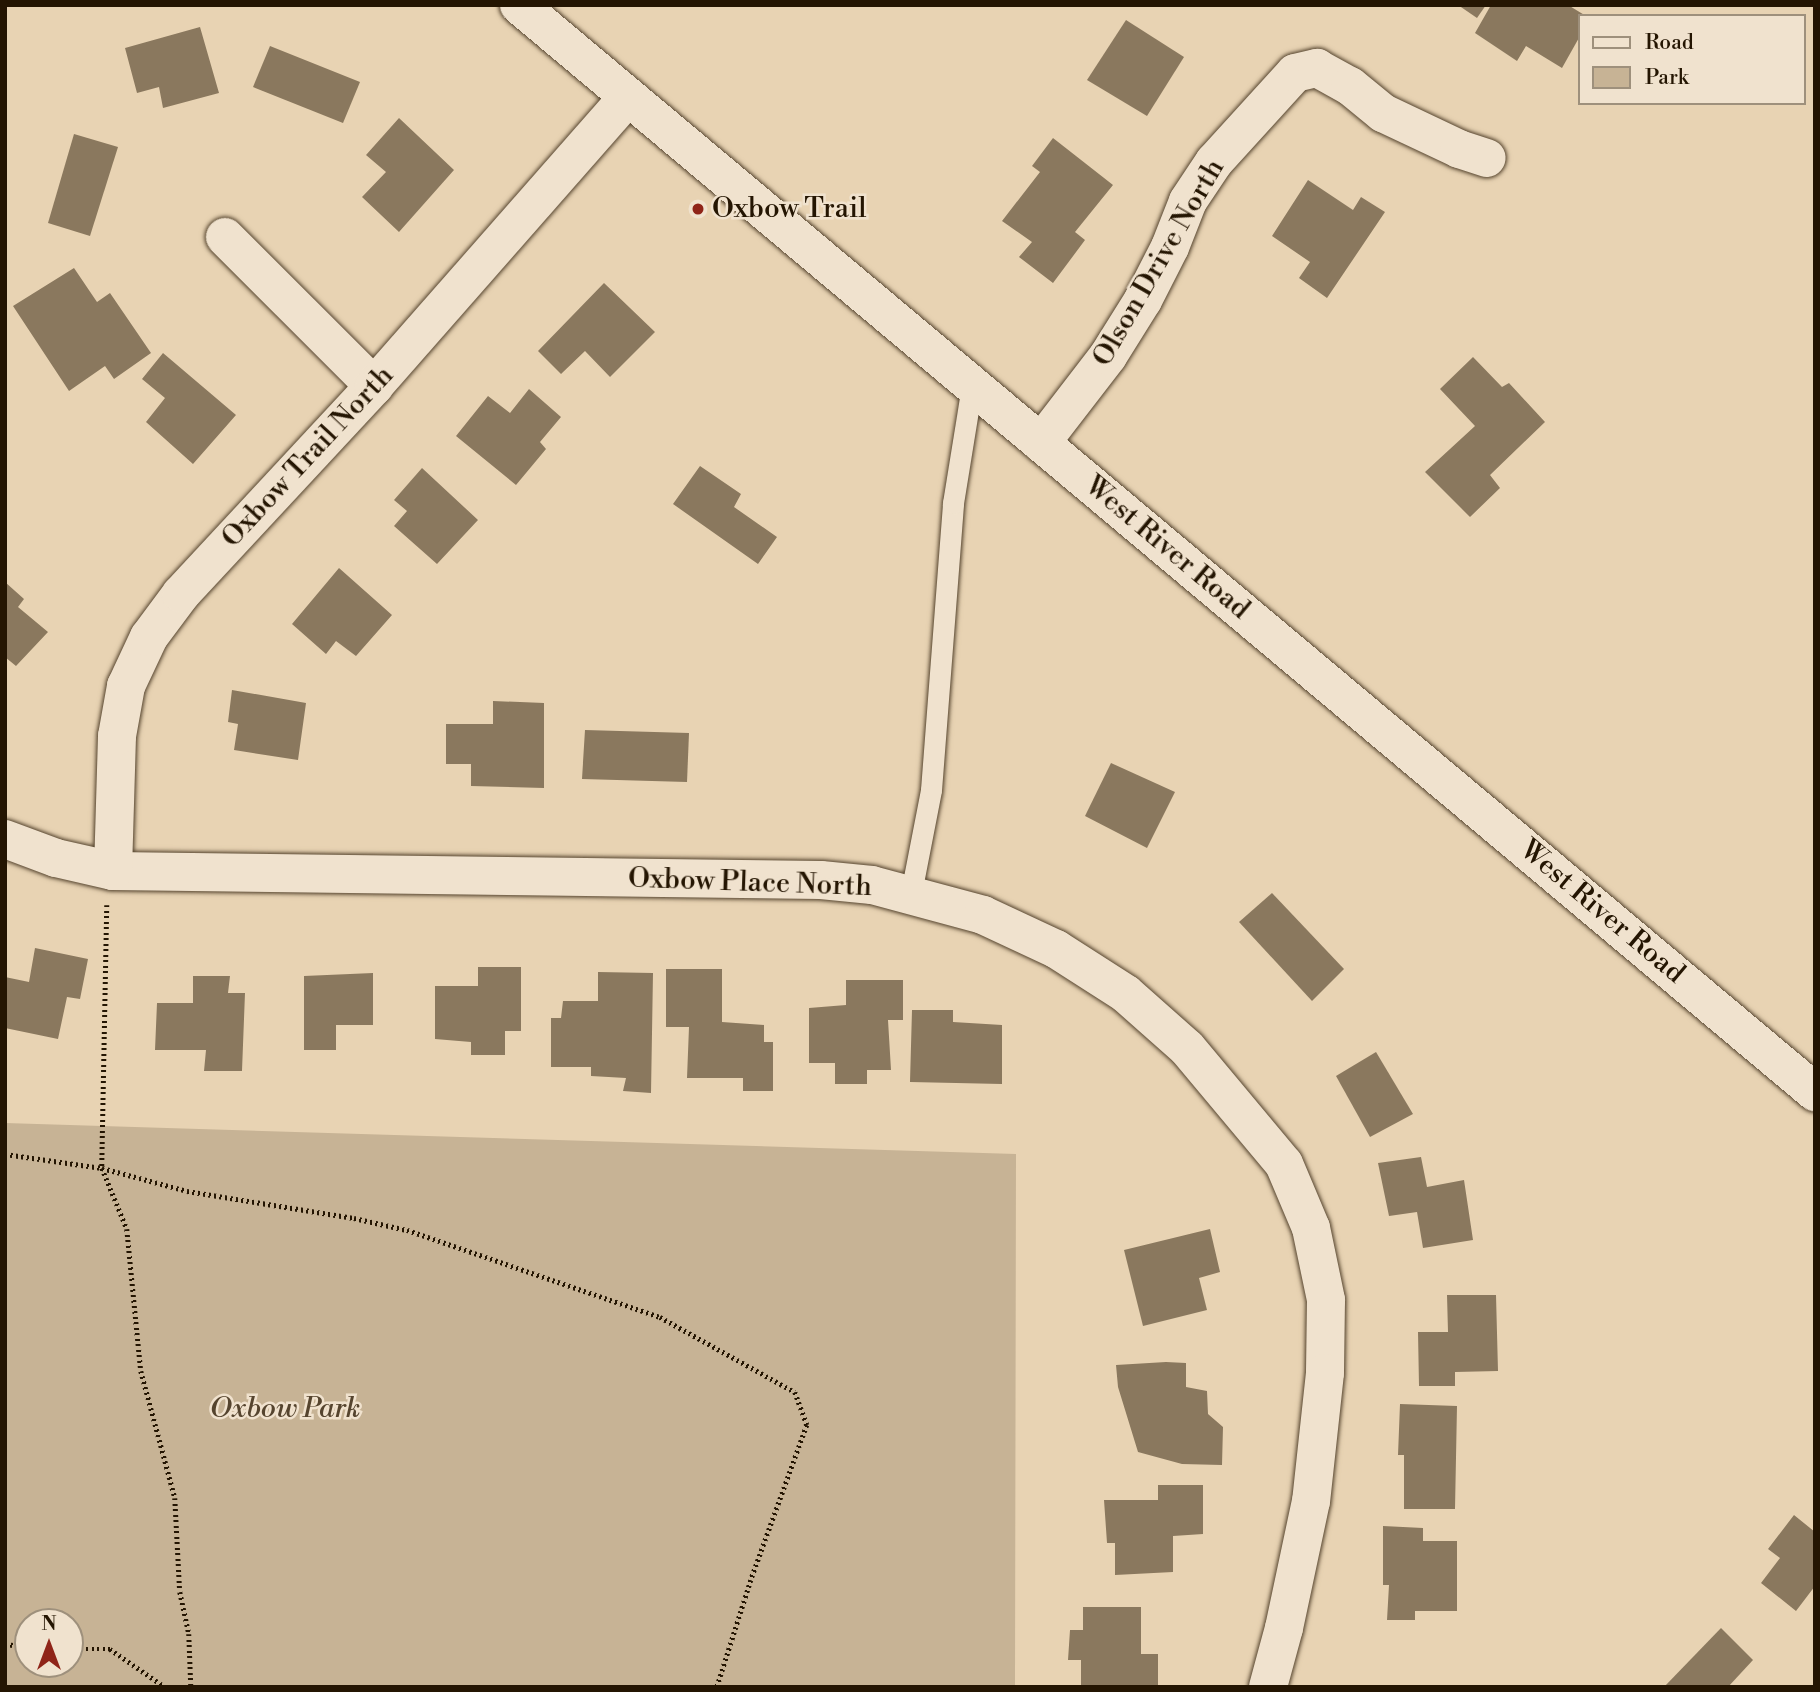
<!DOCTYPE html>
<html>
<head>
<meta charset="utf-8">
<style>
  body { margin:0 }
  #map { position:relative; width:1820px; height:1692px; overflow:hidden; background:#e8d3b3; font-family:"Libre Bodoni",serif }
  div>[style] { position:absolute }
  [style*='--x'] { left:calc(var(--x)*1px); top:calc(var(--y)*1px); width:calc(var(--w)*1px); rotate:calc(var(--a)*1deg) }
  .green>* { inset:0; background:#c7b395 }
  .building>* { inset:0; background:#8a785e }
  .path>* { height:4.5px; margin-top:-2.25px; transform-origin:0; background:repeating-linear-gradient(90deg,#241502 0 2px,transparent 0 5.5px) }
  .roads { filter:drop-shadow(0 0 2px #55442e) drop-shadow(0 0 2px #55442e) }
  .lane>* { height:21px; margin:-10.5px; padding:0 10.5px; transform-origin:10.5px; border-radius:10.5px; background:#f0e2ce }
  .street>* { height:38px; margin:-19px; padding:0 19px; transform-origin:19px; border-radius:19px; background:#f0e2ce }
  .secondary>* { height:38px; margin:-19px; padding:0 19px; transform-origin:19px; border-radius:19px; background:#f0e2ce }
  .dots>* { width:19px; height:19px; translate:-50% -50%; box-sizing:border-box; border:4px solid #f0e2ce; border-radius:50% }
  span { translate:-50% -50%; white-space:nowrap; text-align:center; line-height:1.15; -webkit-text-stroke:5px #f0e2ce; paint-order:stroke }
  .poi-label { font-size:28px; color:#241502 }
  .left { translate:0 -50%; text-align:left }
  .street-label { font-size:28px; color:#241502 }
  .park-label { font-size:28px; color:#55442e; font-style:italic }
  .frame { position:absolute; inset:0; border:7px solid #241502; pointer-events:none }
  .legend { position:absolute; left:1578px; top:14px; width:228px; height:91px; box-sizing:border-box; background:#f0e2ce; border:2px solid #9e907c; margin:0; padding:9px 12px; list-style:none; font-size:21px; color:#241502 }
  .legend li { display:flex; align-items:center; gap:14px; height:35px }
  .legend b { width:35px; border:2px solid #9e907c }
  .north { position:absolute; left:14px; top:1608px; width:70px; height:70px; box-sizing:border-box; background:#f0e2ce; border:2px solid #9e907c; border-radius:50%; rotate:0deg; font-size:19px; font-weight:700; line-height:28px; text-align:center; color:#241502 }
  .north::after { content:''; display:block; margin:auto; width:24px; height:32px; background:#8f2418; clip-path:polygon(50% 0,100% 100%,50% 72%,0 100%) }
</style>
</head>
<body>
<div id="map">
  <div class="green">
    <div style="clip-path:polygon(evenodd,5px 1123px,1016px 1154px,1015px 1687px,5px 1687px,5px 1123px,28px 1622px,70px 1622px,70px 1664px,28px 1664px,28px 1622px)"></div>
  </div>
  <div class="building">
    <div style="clip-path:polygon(1458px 5px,1486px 5px,1477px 18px)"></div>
    <div style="clip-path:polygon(1491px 5px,1568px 5px,1586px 16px,1580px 16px,1580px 36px,1562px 68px,1526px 46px,1517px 61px,1475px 33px)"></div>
    <div style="clip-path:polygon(1126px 20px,1184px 57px,1147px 116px,1087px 80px)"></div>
    <div style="clip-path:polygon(200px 27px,219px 93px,163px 108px,159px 87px,137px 93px,125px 48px)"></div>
    <div style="clip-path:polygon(270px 46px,360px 82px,343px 123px,253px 87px)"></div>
    <div style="clip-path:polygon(399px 118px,454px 170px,399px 232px,362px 197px,386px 172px,366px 155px)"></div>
    <div style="clip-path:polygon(74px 134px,118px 147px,90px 236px,48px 223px)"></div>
    <div style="clip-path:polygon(1053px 138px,1113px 185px,1075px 232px,1085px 240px,1053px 283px,1019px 257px,1032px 242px,1002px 221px,1040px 172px,1032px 166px)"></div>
    <div style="clip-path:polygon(1308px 180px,1353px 210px,1361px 197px,1385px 212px,1327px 298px,1299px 278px,1310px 262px,1272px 236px)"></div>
    <div style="clip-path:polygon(74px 268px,97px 302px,110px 293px,151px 353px,114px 379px,105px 366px,69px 391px,13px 306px)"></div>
    <div style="clip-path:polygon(604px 283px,655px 332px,610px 377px,585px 351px,561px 374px,538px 351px)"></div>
    <div style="clip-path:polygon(163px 353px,236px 415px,193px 464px,146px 422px,165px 398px,142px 379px)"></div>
    <div style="clip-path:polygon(1473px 357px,1502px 387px,1509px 383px,1545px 422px,1490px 475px,1500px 488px,1470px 517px,1425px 472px,1475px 426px,1440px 389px)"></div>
    <div style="clip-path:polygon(529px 389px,561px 417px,540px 442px,546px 449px,516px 485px,456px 436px,488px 396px,510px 413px)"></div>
    <div style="clip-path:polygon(700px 466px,741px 494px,734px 507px,777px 537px,758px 564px,673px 504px)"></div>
    <div style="clip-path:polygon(422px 468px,478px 520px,437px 564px,394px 526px,407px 511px,394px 500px)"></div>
    <div style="clip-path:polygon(339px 568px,392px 615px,356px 656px,336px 641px,326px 654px,292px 624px)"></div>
    <div style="clip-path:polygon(5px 582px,24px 599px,18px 607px,48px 632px,16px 666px,5px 657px)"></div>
    <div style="clip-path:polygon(232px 690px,306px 703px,298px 760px,234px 750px,238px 724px,228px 722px)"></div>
    <div style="clip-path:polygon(493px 701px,544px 703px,544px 788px,471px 786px,471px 764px,446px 764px,446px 724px,493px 724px)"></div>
    <div style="clip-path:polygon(585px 730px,689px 733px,687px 782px,582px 779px)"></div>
    <div style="clip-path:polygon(1111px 763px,1175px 792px,1147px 848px,1085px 816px)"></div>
    <div style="clip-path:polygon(1272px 893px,1344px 969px,1312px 1001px,1239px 922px)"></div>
    <div style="clip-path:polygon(35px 948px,88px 959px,80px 999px,67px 997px,58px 1039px,5px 1028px,5px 977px,29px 982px)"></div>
    <div style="clip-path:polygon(478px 967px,521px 967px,521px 1031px,505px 1031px,505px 1055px,471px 1055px,471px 1042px,435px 1039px,435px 986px,478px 986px)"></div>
    <div style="clip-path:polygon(666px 969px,722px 969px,722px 1022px,764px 1025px,764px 1042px,773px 1042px,773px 1091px,743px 1091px,743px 1078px,687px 1078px,689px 1027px,666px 1027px)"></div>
    <div style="clip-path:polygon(598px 972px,653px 973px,651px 1093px,623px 1091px,626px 1078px,591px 1076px,591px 1067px,551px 1067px,551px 1018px,561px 1018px,563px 1001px,598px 1001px)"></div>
    <div style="clip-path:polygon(373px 973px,373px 1025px,336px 1025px,336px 1050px,304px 1050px,304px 976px)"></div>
    <div style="clip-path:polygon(193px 976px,230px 976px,228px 993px,245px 993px,242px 1071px,204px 1071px,206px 1050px,155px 1050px,157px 1003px,193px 1003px)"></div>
    <div style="clip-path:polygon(846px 980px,903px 980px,903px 1020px,888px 1020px,891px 1070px,867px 1070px,867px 1084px,835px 1084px,835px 1063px,809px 1063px,809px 1008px,846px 1005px)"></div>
    <div style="clip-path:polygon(912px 1010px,953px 1010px,953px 1022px,1002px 1025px,1002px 1084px,910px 1082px)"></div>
    <div style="clip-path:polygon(1376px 1052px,1413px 1114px,1370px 1137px,1336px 1076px)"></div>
    <div style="clip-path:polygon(1421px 1157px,1427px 1187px,1464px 1180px,1473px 1240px,1423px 1248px,1417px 1212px,1389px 1216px,1378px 1163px)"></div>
    <div style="clip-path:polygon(1210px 1229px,1220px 1272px,1199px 1278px,1207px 1310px,1143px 1326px,1124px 1250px)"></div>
    <div style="clip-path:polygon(1447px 1295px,1496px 1295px,1498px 1371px,1455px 1372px,1455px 1386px,1419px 1386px,1418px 1332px,1448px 1332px)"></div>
    <div style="clip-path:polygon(1166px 1362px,1186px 1363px,1186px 1387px,1207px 1391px,1208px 1414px,1223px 1427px,1222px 1465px,1182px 1464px,1138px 1452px,1118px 1387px,1116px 1365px)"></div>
    <div style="clip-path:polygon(1400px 1404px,1457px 1406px,1455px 1509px,1404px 1509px,1404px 1455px,1398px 1455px)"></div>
    <div style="clip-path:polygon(1158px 1485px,1203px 1485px,1203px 1534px,1173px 1536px,1173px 1572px,1115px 1575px,1115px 1543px,1107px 1543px,1104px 1500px,1158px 1500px)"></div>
    <div style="clip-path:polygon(1794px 1515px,1815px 1532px,1815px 1586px,1796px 1611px,1761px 1583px,1780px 1558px,1768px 1549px)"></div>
    <div style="clip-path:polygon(1383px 1526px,1423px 1528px,1423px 1541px,1457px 1541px,1457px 1611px,1415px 1611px,1415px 1620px,1387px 1620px,1389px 1585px,1383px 1585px)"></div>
    <div style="clip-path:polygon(1083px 1607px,1141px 1607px,1141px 1654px,1158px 1654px,1158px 1687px,1081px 1687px,1081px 1660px,1068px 1660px,1070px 1630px,1083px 1630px)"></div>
    <div style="clip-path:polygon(1721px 1628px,1753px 1660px,1728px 1687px,1664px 1687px)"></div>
  </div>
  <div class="path">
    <div style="--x:107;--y:905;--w:263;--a:91.1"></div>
    <div style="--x:102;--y:1168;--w:66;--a:67.7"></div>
    <div style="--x:127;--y:1229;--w:143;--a:84.4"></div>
    <div style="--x:141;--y:1371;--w:131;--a:75"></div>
    <div style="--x:175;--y:1498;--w:94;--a:87"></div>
    <div style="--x:180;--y:1592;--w:43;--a:77.9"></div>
    <div style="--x:189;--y:1634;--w:53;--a:87.8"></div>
    <div style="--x:5;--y:1154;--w:98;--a:8.2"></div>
    <div style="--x:102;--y:1168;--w:88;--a:15.1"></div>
    <div style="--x:187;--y:1191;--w:169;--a:9.2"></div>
    <div style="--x:354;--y:1218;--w:54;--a:12.8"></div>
    <div style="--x:407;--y:1230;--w:268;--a:19"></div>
    <div style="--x:660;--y:1317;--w:154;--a:29.1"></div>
    <div style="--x:795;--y:1392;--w:35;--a:70"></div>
    <div style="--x:807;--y:1425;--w:165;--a:109.9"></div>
    <div style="--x:751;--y:1580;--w:112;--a:107.6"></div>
    <div style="--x:5;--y:1644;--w:23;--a:7"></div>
    <div style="--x:70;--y:1649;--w:40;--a:0"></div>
    <div style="--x:110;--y:1649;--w:67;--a:34.6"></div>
  </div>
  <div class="roads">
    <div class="lane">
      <div style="--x:911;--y:893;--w:105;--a:-79"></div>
      <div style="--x:931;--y:790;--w:288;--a:-85.6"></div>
      <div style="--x:953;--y:503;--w:119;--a:-80.8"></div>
    </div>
    <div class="street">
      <div style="--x:225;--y:237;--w:211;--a:45"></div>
      <div style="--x:1041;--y:443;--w:110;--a:-52.4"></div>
      <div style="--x:1108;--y:356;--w:66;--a:-58"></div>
      <div style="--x:1143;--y:300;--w:59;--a:-63"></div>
      <div style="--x:1170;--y:247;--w:49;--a:-68.6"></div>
      <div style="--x:1188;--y:201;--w:47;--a:-56.3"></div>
      <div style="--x:1214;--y:162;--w:120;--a:-47.7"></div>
      <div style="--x:1295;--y:73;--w:23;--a:-13"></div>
      <div style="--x:1317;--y:68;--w:38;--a:29"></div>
      <div style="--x:1350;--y:86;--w:43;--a:39.3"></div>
      <div style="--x:1383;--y:113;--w:84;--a:25.3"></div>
      <div style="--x:1459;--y:149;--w:29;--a:18"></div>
      <div style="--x:5;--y:839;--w:54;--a:20.4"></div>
      <div style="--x:56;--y:858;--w:58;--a:12.8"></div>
      <div style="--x:113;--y:871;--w:708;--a:0.73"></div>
      <div style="--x:821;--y:880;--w:51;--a:5.6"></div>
      <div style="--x:872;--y:885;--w:115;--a:15.1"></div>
      <div style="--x:983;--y:915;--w:81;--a:25"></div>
      <div style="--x:1056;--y:949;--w:83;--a:32.7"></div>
      <div style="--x:1126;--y:994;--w:81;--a:41.5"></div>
      <div style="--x:1187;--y:1048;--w:151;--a:50.1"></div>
      <div style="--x:1284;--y:1164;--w:69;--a:67.1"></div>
      <div style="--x:1311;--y:1228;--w:74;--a:78.2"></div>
      <div style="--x:1326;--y:1300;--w:73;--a:90.8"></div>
      <div style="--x:1325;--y:1373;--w:129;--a:96.2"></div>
      <div style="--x:1311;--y:1501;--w:130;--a:102"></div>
      <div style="--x:1284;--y:1628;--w:61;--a:105.2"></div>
      <div style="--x:113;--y:871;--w:135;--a:-88.3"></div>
      <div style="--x:117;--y:736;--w:51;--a:-79.8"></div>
      <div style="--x:126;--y:686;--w:54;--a:-64.9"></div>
      <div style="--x:149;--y:637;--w:54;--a:-53.3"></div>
      <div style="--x:181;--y:594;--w:284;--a:-47.1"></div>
      <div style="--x:374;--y:386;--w:383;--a:-48.7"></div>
    </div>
    <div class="secondary">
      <div style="--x:519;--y:5;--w:1692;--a:39.99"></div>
    </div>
  </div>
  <div class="dots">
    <div style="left:698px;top:209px;background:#8f2418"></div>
  </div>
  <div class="poi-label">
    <span class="left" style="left:712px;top:209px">Oxbow Trail</span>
  </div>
  <div class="street-label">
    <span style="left:1159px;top:263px;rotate:-60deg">Olson Drive North</span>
    <span style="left:308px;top:457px;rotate:-47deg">Oxbow Trail North</span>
    <span style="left:1167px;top:548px;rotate:40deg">West River Road</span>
    <span style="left:750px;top:883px;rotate:2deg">Oxbow Place North</span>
    <span style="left:1602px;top:912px;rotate:40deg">West River Road</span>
  </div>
  <div class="park-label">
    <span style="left:285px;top:1409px">Oxbow Park</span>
  </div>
  <div class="frame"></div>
  <ul class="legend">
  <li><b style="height:9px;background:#f0e2ce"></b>Road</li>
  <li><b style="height:19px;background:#c7b395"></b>Park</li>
  </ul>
  <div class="north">N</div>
</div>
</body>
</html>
